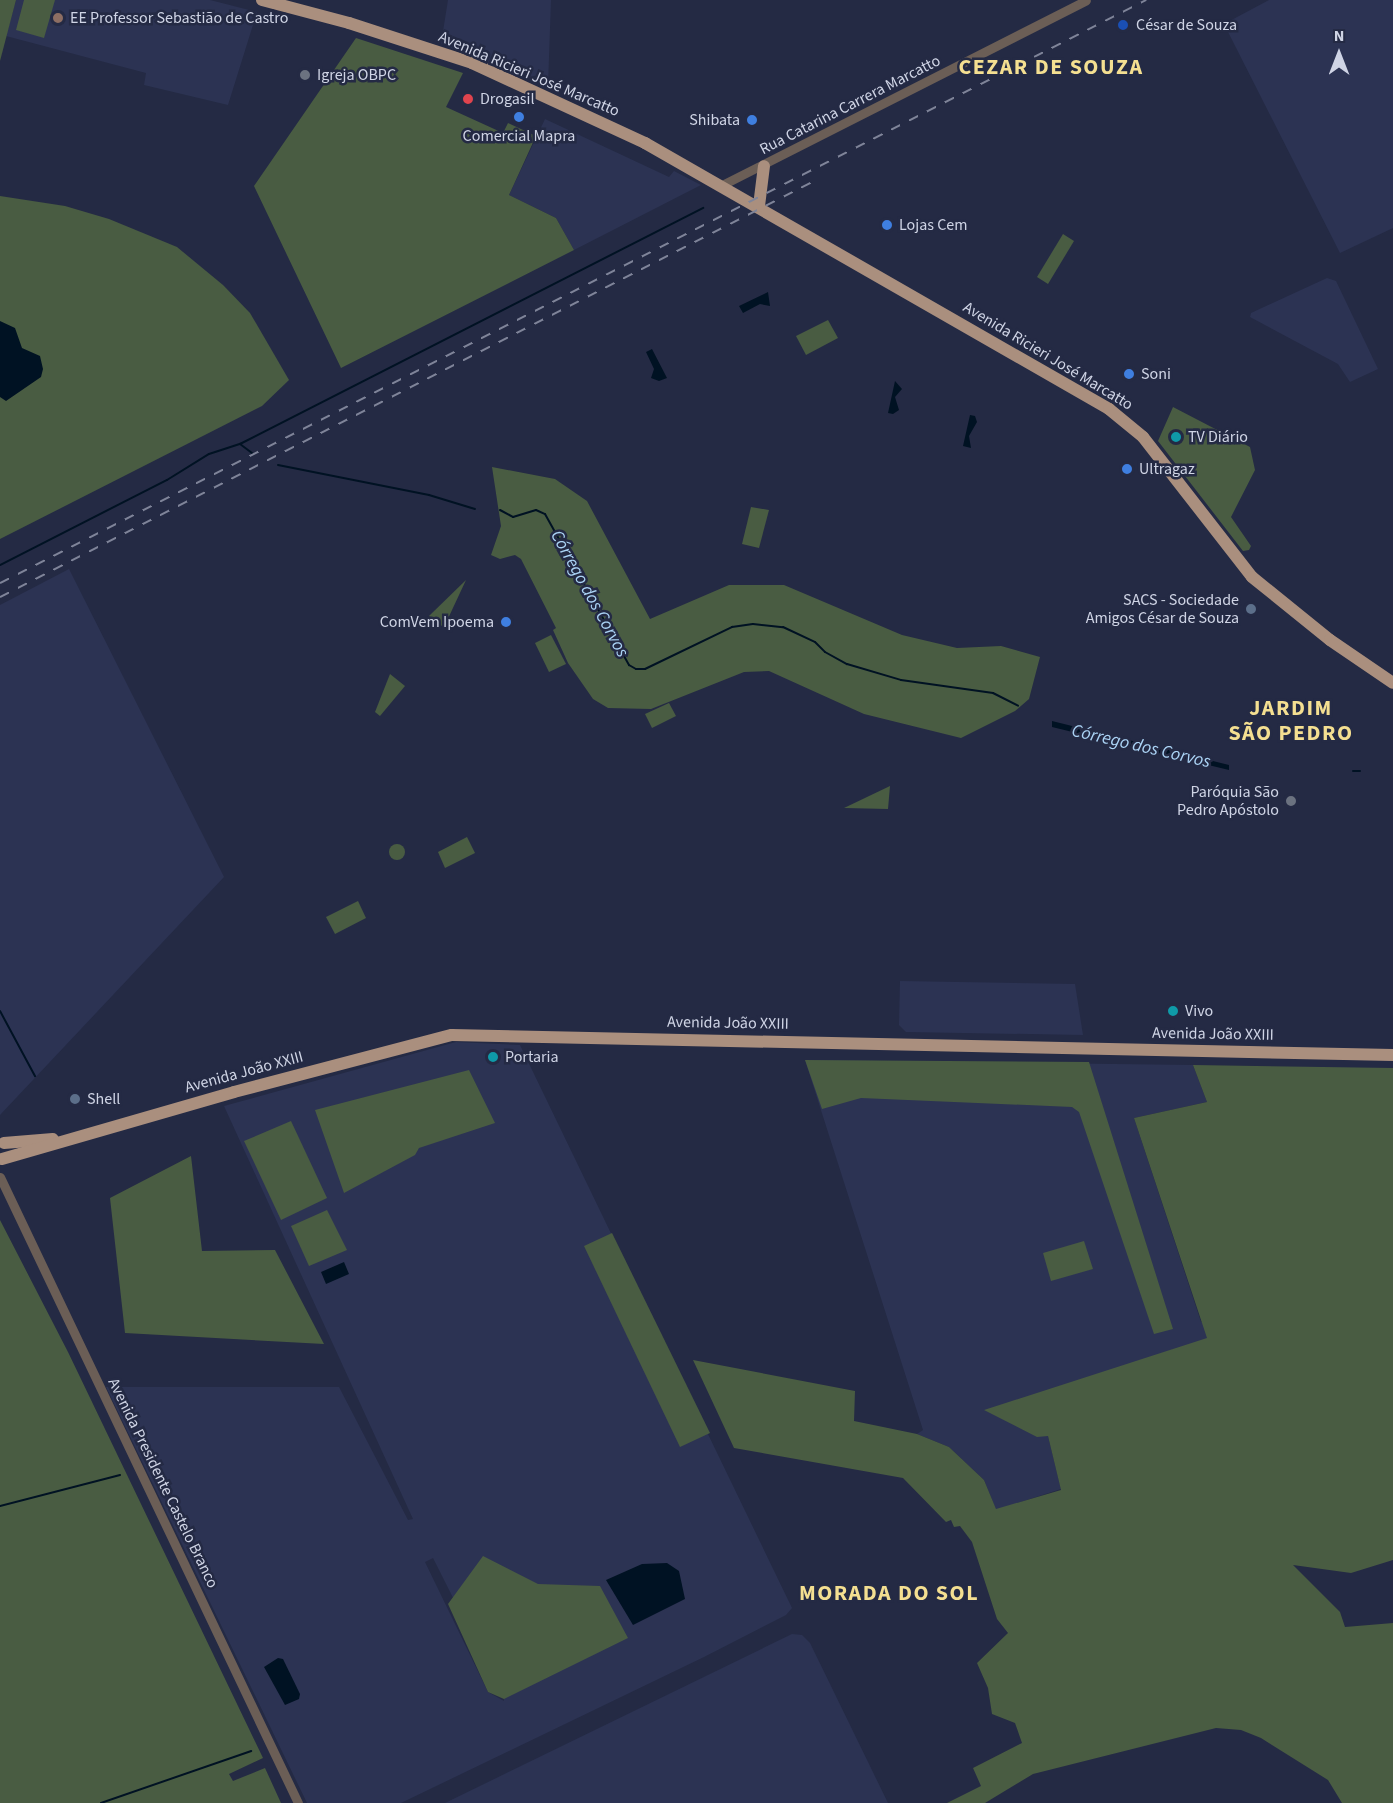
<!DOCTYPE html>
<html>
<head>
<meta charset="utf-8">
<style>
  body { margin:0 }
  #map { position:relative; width:1393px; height:1803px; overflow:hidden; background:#242a44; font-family:"Source Sans 3",sans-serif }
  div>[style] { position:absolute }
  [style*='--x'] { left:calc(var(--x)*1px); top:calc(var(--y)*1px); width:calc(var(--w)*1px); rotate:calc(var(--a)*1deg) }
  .built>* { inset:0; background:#2c3353 }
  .green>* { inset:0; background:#495c42 }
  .round { border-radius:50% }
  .water>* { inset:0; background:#001223 }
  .stream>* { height:2px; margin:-1px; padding:0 1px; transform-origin:1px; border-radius:1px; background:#001223 }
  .minor>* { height:9px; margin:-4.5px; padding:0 4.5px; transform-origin:4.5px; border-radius:4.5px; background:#6b5e56 }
  .major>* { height:12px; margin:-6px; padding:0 6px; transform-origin:6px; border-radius:6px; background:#aa8f7e }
  .rail>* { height:2px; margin-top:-1px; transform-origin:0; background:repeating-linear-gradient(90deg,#7f8499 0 10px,transparent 0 20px) }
  .dots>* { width:16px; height:16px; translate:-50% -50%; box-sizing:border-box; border:3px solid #242a44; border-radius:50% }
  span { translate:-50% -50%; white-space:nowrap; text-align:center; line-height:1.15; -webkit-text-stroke:5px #242a44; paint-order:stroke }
  .poi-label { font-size:16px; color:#cfd4e5 }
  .left { translate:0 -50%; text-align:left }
  .right { translate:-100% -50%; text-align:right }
  .street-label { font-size:16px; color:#cfd4e5 }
  .water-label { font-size:18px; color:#abd3f5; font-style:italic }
  .district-label { font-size:22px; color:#f4df91; font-weight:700; letter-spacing:1.5px }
  .north { position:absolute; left:1309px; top:24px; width:60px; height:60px; -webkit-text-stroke:4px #242a44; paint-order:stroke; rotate:0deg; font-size:16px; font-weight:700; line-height:24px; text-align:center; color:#cfd4e5 }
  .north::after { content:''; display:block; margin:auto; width:21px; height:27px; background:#cfd4e5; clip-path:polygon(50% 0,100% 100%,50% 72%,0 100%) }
</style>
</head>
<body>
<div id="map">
  <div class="built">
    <div style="clip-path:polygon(16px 0,210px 0,257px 12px,228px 105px,144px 85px,146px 73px,6px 36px)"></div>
    <div style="clip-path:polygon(448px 0,551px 0,548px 86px,441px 44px)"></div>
    <div style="clip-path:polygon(1269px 0,1393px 0,1393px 228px,1340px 253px,1224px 24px)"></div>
    <div style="clip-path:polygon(545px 119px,669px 177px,674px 171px,701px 185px,574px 250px,556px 218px,509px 195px)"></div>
    <div style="clip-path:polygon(1327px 278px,1336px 281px,1378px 369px,1350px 382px,1338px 364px,1250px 317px,1251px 313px)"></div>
    <div style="clip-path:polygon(69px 569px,224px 877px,0 1115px,0 605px)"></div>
    <div style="clip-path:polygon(900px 981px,1075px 984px,1083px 1035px,906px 1032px,899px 1025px)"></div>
    <div style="clip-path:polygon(evenodd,456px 1042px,520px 1045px,792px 1608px,786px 1615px,704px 1657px,401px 1803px,307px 1803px,106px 1387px,339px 1387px,408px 1520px,413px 1519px,224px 1106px,456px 1042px,433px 1558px,504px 1699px,504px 1701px,488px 1692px,425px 1562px,433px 1558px)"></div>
    <div style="clip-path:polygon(805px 1060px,1193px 1065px,1207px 1102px,1134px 1118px,1201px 1322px,1276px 1301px,1048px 1436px,1061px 1489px,996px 1510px,984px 1480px,949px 1447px,917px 1434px,923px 1430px)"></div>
    <div style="clip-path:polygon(792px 1634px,802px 1635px,810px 1643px,888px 1803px,445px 1803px)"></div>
  </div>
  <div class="green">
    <div style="clip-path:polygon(0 0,16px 0,0 61px)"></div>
    <div style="clip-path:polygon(24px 0,55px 0,44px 38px,16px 30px)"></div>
    <div style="clip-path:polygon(356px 38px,463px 73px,446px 107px,503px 133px,508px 123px,536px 136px,509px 195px,556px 218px,574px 250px,341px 368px,254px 186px)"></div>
    <div style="clip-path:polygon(0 196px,65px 206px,109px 219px,177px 247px,223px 285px,250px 313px,289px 380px,262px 406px,0 539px)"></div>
    <div style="clip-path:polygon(1063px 234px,1074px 241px,1048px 284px,1037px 277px)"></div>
    <div style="clip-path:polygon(828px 320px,838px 338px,806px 355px,796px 336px)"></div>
    <div style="clip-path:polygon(1173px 407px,1250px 447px,1255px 470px,1231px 517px,1251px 546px,1249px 550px,1243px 551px,1158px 441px)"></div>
    <div style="clip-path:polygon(492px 467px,555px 479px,587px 501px,650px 619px,729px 585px,784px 585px,902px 635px,957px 648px,1001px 646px,1040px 657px,1029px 699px,1015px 711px,961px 738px,864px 714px,769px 671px,744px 672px,651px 709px,608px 708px,593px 699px,568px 663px,553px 630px,556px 628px,521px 559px,515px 555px,500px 559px,491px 555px,501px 526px)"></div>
    <div style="clip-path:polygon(751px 507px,769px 510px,759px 548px,742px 544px)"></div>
    <div style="clip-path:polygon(466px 580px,445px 625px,442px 626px,429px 616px)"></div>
    <div style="clip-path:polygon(551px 635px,566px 664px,549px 672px,535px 643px)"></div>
    <div style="clip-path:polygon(390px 674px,405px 686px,380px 716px,375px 712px)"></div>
    <div style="clip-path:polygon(669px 703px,676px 716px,652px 728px,645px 714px)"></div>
    <div style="clip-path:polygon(890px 786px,888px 809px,844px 808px)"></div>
    <div style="clip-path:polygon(467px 837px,475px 853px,445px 868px,438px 852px)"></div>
    <div class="round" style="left:389px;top:844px;width:16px;height:16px"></div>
    <div style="clip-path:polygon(358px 901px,366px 918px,335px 934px,326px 917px)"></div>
    <div style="clip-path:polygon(805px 1060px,1089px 1062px,1173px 1329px,1154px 1334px,1079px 1112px,1072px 1107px,861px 1098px,822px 1109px)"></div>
    <div style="clip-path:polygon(1193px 1065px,1393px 1068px,1393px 1560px,1351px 1573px,1293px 1565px,1340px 1612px,1345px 1627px,1393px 1623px,1393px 1803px,1342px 1803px,1328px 1780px,1261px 1738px,1241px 1730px,1216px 1728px,1033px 1774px,985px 1803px,947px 1803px,981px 1786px,973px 1768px,1022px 1743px,1015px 1723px,992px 1714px,988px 1688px,977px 1663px,1008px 1633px,997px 1619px,972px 1542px,960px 1526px,954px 1527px,951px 1520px,946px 1522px,903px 1478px,734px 1448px,693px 1360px,855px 1391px,854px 1421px,917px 1434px,949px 1447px,984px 1480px,996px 1509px,1061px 1490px,1048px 1436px,1037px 1437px,984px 1410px,1207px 1338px,1134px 1118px,1207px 1102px)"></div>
    <div style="clip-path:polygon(469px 1070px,495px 1123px,419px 1148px,415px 1155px,344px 1193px,315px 1110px)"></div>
    <div style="clip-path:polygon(291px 1121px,327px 1198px,281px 1220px,244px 1141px)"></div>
    <div style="clip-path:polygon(191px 1156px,202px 1251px,275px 1250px,324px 1344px,125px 1333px,110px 1198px)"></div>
    <div style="clip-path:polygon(327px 1210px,347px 1250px,309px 1266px,291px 1226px)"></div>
    <div style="clip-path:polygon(0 1220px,68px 1352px,263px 1758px,229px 1774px,233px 1781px,265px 1768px,281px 1803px,0 1803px)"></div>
    <div style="clip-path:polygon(612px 1233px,710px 1433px,680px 1447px,584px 1246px)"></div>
    <div style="clip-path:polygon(1084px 1241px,1093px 1269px,1051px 1281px,1043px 1253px)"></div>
    <div style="clip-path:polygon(483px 1556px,538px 1584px,600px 1586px,628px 1638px,504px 1699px,488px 1692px,448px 1604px)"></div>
  </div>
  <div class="water">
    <div style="clip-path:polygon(768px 292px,770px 306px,760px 304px,743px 313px,739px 306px)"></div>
    <div style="clip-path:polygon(0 321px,15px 328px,22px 348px,40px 356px,43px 369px,41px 377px,6px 401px,0 397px)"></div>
    <div style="clip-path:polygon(652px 349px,667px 378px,659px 381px,651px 378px,654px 369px,646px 352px)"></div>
    <div style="clip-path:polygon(895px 381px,902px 389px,895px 397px,899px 410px,893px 414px,888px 413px)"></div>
    <div style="clip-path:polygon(970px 415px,975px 416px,977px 422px,969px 436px,971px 448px,963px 446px)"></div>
    <div style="clip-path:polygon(1052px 721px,1229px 765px,1229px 770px,1052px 727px)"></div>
    <div style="clip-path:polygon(344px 1262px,349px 1274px,326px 1284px,321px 1272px)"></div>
    <div style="clip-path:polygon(667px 1563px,679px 1571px,685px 1599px,633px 1625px,606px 1580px,642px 1564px)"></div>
    <div style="clip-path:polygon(278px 1658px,283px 1659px,300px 1694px,299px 1699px,285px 1705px,264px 1667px)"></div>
  </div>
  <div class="stream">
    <div style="--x:240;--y:444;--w:15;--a:37"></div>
    <div style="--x:278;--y:465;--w:154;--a:11.2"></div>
    <div style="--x:429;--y:495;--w:48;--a:16.9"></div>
    <div style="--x:500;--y:510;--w:15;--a:28"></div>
    <div style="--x:513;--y:517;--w:24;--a:-17"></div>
    <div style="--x:536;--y:510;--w:10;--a:24"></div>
    <div style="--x:545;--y:514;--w:173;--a:60.9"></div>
    <div style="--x:629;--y:665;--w:8;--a:30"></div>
    <div style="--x:636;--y:669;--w:9;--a:0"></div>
    <div style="--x:645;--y:669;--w:97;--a:-25.8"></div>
    <div style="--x:732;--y:627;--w:21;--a:-8"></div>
    <div style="--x:753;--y:624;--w:30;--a:6"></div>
    <div style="--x:783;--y:627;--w:35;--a:25"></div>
    <div style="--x:815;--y:642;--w:14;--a:45"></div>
    <div style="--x:825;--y:652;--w:25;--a:29"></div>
    <div style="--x:847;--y:664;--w:56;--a:16.5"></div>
    <div style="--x:901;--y:680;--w:93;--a:8"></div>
    <div style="--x:993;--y:693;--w:28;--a:27"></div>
    <div style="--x:0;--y:565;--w:187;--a:-27"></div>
    <div style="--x:167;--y:480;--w:49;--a:-31.8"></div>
    <div style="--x:209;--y:454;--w:33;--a:-18"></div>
    <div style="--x:240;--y:444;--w:520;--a:-27.01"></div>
    <div style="--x:1353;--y:771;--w:7;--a:0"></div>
    <div style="--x:0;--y:1011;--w:74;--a:61.7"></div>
    <div style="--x:0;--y:1506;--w:124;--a:-14.5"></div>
    <div style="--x:101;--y:1803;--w:159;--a:-19.1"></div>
  </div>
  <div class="minor">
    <div style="--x:722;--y:185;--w:408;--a:-26.9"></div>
    <div style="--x:0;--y:1177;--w:693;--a:64.54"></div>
  </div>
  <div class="major">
    <div style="--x:262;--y:0;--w:90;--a:14.8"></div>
    <div style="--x:349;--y:23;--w:129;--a:18"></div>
    <div style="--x:472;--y:63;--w:191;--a:24.8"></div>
    <div style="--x:645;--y:143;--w:535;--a:29.82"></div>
    <div style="--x:1109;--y:409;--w:44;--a:39.5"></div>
    <div style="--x:1143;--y:437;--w:177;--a:52.1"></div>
    <div style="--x:1252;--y:577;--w:100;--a:38.9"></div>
    <div style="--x:1330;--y:640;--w:76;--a:34.3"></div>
    <div style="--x:759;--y:206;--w:40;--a:-82.9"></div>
    <div style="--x:4;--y:1143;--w:49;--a:-4.7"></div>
    <div style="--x:2;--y:1159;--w:241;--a:-16.1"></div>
    <div style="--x:234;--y:1092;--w:225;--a:-14.7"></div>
    <div style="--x:452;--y:1035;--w:941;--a:1.22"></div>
  </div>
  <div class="rail">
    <div style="--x:0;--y:583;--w:1286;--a:-26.96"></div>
    <div style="--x:0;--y:597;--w:919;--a:-27.07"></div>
  </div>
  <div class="dots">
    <div style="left:58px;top:18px;background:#8d6e63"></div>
    <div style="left:1123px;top:25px;background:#1a4fb4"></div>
    <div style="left:305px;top:75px;background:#6b7280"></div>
    <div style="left:468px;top:99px;background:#e0444e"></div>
    <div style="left:519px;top:117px;background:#3f7fe0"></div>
    <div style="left:752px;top:120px;background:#3f7fe0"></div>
    <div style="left:887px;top:225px;background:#3f7fe0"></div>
    <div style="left:1129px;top:374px;background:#3f7fe0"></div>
    <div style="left:1176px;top:437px;background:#0f9aa8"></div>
    <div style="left:1127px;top:469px;background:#3f7fe0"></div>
    <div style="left:1251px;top:609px;background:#5c6f8a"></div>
    <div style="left:506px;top:622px;background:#3f7fe0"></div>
    <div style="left:1291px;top:801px;background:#6b7280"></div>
    <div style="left:1173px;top:1011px;background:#0f9aa8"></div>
    <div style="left:493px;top:1057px;background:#0f9aa8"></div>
    <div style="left:75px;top:1099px;background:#5c6f8a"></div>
  </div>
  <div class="poi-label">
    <span class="left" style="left:70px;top:18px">EE Professor Sebastião de Castro</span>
    <span class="left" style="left:1136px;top:25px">César de Souza</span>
    <span class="left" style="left:317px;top:75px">Igreja OBPC</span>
    <span class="left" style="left:480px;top:99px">Drogasil</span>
    <span class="right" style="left:740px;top:120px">Shibata</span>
    <span style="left:519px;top:136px">Comercial Mapra</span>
    <span class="left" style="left:899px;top:225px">Lojas Cem</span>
    <span class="left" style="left:1141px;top:374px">Soni</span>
    <span class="left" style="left:1188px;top:437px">TV Diário</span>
    <span class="left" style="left:1139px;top:469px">Ultragaz</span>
    <span class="right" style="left:1239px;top:609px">SACS - Sociedade<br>Amigos César de Souza</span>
    <span class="right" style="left:494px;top:622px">ComVem Ipoema</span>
    <span class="right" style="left:1279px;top:801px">Paróquia São<br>Pedro Apóstolo</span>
    <span class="left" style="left:1185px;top:1011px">Vivo</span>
    <span class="left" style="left:505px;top:1057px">Portaria</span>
    <span class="left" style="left:87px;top:1099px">Shell</span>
  </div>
  <div class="street-label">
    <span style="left:529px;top:74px;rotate:23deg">Avenida Ricieri José Marcatto</span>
    <span style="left:850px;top:105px;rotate:-27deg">Rua Catarina Carrera Marcatto</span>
    <span style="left:1048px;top:356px;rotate:31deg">Avenida Ricieri José Marcatto</span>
    <span style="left:728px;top:1023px;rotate:1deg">Avenida João XXIII</span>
    <span style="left:1213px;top:1034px;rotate:1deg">Avenida João XXIII</span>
    <span style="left:244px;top:1072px;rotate:-15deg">Avenida João XXIII</span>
    <span style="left:163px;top:1483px;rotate:64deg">Avenida Presidente Castelo Branco</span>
  </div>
  <div class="water-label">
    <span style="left:589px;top:594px;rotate:61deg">Córrego dos Corvos</span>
    <span style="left:1141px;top:747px;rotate:13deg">Córrego dos Corvos</span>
  </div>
  <div class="district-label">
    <span style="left:1051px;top:68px">CEZAR DE SOUZA</span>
    <span style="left:1291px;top:721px">JARDIM<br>SÃO PEDRO</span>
    <span style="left:889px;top:1594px">MORADA DO SOL</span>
  </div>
  <div class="north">N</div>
</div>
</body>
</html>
